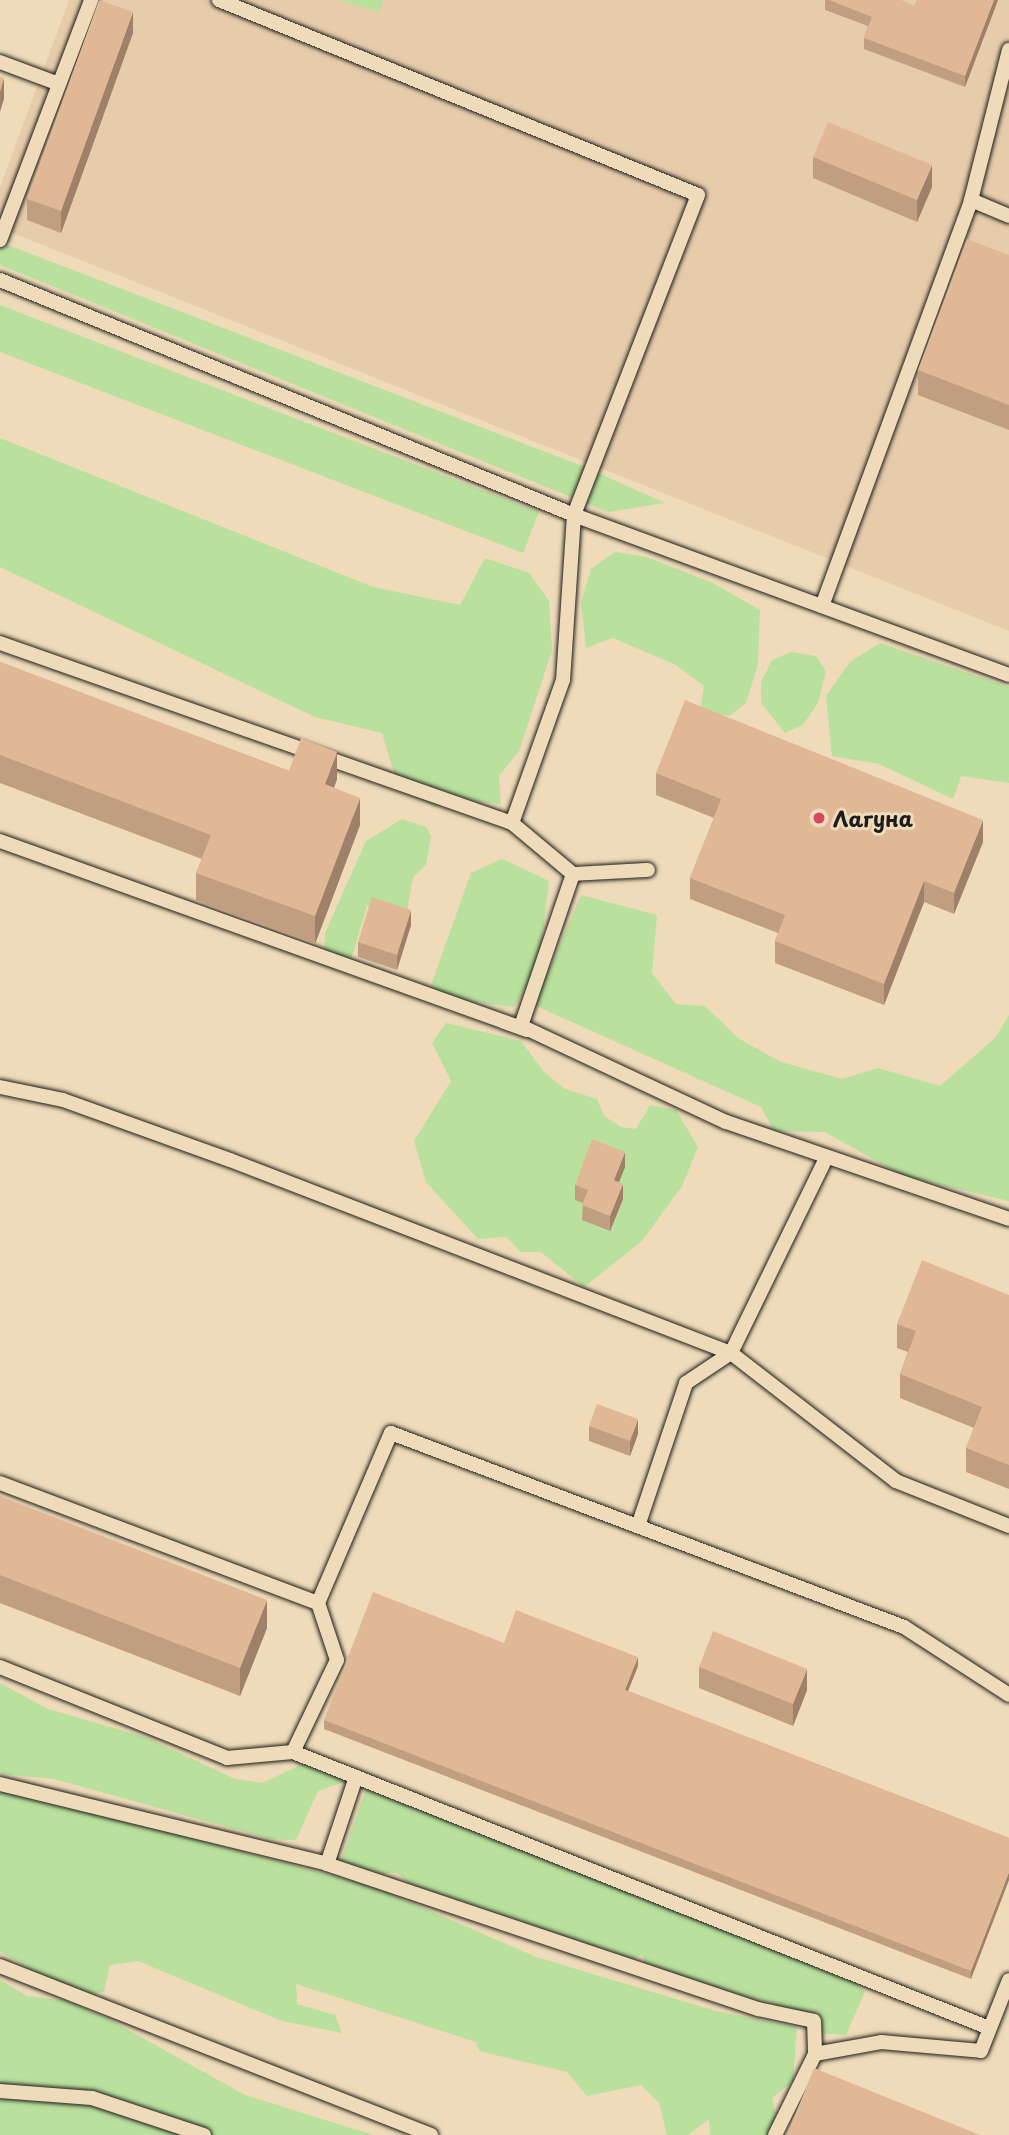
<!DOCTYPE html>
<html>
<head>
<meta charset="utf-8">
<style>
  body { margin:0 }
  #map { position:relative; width:1009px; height:2135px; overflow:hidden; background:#efdbb9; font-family:"Playpen Sans",sans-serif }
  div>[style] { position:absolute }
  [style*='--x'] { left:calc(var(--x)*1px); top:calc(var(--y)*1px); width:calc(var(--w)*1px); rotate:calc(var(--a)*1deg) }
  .built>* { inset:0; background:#e7ccab }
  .green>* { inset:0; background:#b9e09c }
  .roads { filter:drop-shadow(0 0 2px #1c1c1c) drop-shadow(0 0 2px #1c1c1c) }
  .lane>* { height:14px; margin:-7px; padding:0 7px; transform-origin:7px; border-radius:7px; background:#efdbb9 }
  .wall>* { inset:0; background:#c29e80 }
  .shaded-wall>* { inset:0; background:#9e8168 }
  .building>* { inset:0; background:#e1b895 }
  .dots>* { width:19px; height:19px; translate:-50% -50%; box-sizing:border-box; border:4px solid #efdbb9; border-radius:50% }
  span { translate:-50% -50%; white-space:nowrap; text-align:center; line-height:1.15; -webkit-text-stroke:6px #efdbb9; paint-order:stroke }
  .poi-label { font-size:21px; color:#1c1c1c; font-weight:700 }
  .left { translate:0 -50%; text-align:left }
</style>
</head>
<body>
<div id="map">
  <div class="built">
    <div style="clip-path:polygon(69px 0,1009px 0,1009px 631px,0 228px,0 187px)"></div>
  </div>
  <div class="green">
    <div style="clip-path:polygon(339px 0,383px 0,379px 12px)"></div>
    <div style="clip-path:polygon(0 242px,585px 467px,665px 503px,608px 512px,0 265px)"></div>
    <div style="clip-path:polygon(0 305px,539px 512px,523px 553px,0 352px)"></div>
    <div style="clip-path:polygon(0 438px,373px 587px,460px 605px,485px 558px,529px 573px,549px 601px,552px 650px,519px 751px,499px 776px,501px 804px,458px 800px,435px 807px,398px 787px,382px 733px,315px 717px,0 567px)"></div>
    <div style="clip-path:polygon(615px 552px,646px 557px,713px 583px,760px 610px,758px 664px,746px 703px,729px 716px,700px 711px,704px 686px,676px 665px,613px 638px,586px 648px,581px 602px,591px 569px)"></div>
    <div style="clip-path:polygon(880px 643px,1009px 687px,1009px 783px,961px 776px,953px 799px,879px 764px,832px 756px,826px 696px,850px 662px)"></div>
    <div style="clip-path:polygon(791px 652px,816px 656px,826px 671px,818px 703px,803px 725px,785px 733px,761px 703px,761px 682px,772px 660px)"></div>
    <div style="clip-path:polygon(402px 819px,426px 827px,431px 836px,426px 865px,413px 877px,406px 917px,367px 906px,351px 960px,324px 951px,325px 933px,366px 841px)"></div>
    <div style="clip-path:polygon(502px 859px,549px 881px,540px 956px,529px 984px,514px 1007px,444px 998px,431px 985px,471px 873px)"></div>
    <div style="clip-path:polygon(581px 895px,657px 915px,652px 973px,676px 1004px,705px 1006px,738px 1038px,781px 1062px,842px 1079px,878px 1068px,940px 1086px,995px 1038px,1009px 1015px,1009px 1201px,903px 1176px,825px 1132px,774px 1131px,761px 1107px,534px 1005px)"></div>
    <div style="clip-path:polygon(446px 1023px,521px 1041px,544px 1072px,565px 1089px,597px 1099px,604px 1116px,621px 1127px,636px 1129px,650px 1105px,676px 1110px,698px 1147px,682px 1186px,642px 1241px,584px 1287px,541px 1252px,520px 1252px,507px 1237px,478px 1239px,426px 1182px,414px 1141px,451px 1081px,432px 1043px)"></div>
    <div style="clip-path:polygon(0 1683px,48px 1709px,145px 1737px,235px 1779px,262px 1783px,307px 1762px,349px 1780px,318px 1791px,296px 1840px,270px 1839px,54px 1779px,0 1774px)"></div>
    <div style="clip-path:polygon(0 1787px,378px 1888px,536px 1957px,716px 2011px,797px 2027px,793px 2082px,772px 2098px,777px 2119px,772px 2135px,710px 2135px,709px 2119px,688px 2135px,667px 2135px,659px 2103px,641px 2085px,587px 2096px,567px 2072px,479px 2051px,476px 2042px,296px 1984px,297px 2004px,335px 2015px,342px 2033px,282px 2021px,138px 1961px,110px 1965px,104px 1992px,87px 1994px,34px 1971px,0 1952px)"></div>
    <div style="clip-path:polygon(366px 1789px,391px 1793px,854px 1981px,865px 1992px,846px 2035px,815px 2033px,796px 2012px,762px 2001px,648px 1974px,642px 1955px,616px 1967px,419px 1892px,397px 1873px,369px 1874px,340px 1863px)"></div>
    <div style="clip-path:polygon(0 1980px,27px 1996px,64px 2000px,107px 2018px,245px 2095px,373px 2135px,0 2135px)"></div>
  </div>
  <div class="roads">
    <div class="lane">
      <div style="--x:219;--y:0;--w:517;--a:22.15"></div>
      <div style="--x:698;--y:195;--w:343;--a:111.2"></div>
      <div style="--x:574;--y:515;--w:165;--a:93.8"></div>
      <div style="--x:563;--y:680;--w:152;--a:109.6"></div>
      <div style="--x:512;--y:823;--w:80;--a:39.9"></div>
      <div style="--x:573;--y:874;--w:75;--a:-3.1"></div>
      <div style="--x:0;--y:62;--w:63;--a:20.4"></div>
      <div style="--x:971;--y:200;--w:155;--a:-75.8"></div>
      <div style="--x:0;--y:240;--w:257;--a:-69.2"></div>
      <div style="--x:0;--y:280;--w:620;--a:22.26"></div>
      <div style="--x:574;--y:515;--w:463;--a:20.2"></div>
      <div style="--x:822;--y:606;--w:432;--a:-69.8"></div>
      <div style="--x:971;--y:200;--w:41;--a:22.8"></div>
      <div style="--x:0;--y:643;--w:543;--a:19.37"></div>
      <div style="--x:0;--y:841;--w:560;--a:19.73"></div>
      <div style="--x:573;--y:874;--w:161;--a:108.9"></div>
      <div style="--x:521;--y:1026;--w:226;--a:25.1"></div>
      <div style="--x:726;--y:1122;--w:299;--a:18.9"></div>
      <div style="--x:0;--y:1087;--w:64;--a:11.7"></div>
      <div style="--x:63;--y:1100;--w:177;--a:19.8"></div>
      <div style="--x:230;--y:1160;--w:537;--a:21.07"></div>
      <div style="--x:731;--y:1353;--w:217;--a:-64"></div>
      <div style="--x:0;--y:1483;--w:340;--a:20.7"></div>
      <div style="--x:638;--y:1526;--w:151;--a:-71.4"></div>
      <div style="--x:686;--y:1383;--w:54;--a:-33.7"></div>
      <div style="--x:731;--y:1353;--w:209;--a:37.8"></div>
      <div style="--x:896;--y:1481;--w:122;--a:21.7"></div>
      <div style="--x:0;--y:1667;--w:245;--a:21.8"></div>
      <div style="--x:227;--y:1758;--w:66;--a:-5.2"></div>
      <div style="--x:293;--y:1752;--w:102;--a:-64.4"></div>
      <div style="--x:337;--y:1660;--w:60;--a:-108.4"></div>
      <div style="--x:318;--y:1603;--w:185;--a:-66.8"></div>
      <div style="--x:391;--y:1433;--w:548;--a:20.71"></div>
      <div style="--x:904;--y:1627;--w:125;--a:32.9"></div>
      <div style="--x:293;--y:1752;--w:746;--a:21.62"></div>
      <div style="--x:0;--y:1784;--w:337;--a:13.7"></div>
      <div style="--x:327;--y:1864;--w:92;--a:-71.6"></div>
      <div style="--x:327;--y:1864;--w:455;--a:18.6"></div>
      <div style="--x:758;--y:2009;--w:57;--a:12.1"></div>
      <div style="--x:814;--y:2021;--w:33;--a:88"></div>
      <div style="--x:0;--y:1966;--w:463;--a:21.4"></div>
      <div style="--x:0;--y:2091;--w:92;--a:4.4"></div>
      <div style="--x:92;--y:2098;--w:118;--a:18.3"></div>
      <div style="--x:775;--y:2135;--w:90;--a:-63.7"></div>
      <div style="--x:815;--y:2054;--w:67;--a:-10.3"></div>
      <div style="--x:881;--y:2042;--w:100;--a:5.1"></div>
      <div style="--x:981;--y:2051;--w:76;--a:-68.5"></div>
    </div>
  </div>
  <div class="wall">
    <div style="clip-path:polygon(825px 0,900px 0,914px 6px,917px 0,998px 0,965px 87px,864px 49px,864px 38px,868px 26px,825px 10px)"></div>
    <div style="clip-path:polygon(133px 33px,61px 233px,27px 220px,27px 199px)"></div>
    <div style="clip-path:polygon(813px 157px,932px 187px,917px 222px,813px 178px)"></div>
    <div style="clip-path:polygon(1009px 255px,1009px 430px,918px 395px,918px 370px)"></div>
    <div style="clip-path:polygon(0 662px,289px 771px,337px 779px,334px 788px,360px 825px,315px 944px,196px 901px,196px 873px,202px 859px,0 783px)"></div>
    <div style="clip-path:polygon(656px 773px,983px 842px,954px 914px,924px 902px,884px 1005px,775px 963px,775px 941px,778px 933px,690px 899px,690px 878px,714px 818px,656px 795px)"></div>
    <div style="clip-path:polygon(411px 925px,397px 970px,358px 957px,358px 942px)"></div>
    <div style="clip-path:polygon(625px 1167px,619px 1182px,623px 1199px,610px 1231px,582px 1220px,583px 1203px,575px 1200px,575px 1185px)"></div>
    <div style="clip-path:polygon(1009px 1295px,1009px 1489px,966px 1472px,966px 1448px,974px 1428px,900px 1398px,900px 1374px,908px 1352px,897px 1348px,897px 1324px)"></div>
    <div style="clip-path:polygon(589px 1426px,638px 1434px,630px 1456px,589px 1441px)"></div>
    <div style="clip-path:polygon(0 1496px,267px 1628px,240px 1696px,0 1603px)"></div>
    <div style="clip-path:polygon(504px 1643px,638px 1666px,628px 1691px,1009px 1838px,971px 1979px,324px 1729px,324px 1720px)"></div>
    <div style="clip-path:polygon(699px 1667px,807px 1690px,793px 1726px,699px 1688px)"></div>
  </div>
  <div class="shaded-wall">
    <div style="clip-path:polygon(994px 0,998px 0,965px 87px,965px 76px)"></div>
    <div style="clip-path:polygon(133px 12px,133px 33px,61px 233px,61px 211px)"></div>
    <div style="clip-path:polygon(4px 78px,4px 99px,0 112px,0 91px)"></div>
    <div style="clip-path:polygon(932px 165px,932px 187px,917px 222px,917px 200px)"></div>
    <div style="clip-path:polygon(337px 752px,337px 779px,325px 812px,325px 784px)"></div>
    <div style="clip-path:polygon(360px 798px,360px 825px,315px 944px,315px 916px)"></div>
    <div style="clip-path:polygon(983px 820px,983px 842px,954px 914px,954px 893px)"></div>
    <div style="clip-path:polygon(924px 881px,924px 902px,884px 1005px,884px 984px)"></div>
    <div style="clip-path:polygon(411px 910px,411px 925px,397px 970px,397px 955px)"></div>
    <div style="clip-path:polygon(625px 1152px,625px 1167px,614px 1195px,614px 1180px)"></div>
    <div style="clip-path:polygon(623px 1184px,623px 1199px,610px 1231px,610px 1216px)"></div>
    <div style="clip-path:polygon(638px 1419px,638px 1434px,630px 1456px,630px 1441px)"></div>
    <div style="clip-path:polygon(267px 1600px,267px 1628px,240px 1696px,240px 1668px)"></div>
    <div style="clip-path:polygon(638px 1657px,638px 1666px,625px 1698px,625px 1690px)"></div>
    <div style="clip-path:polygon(807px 1669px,807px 1690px,793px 1726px,793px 1704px)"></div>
    <div style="clip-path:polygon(1009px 1872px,1009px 1880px,971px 1979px,971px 1971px)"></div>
  </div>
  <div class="building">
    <div style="clip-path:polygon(99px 0,133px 12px,61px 211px,27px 199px)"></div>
    <div style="clip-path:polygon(829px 0,900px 0,914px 6px,917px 0,994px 0,965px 76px,864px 38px,872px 17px)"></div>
    <div style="clip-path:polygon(0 77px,4px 78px,0 91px)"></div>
    <div style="clip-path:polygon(828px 122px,932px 165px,917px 200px,813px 157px)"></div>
    <div style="clip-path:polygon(967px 239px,1009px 255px,1009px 405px,918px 370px)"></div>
    <div style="clip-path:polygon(0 662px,289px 771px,301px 738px,337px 752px,325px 784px,360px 798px,315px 916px,196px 873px,211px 835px,0 755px)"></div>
    <div style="clip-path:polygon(685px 700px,983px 820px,954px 893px,924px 881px,884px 984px,775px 941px,785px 915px,690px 878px,721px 799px,656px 773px)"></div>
    <div style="clip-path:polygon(372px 897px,411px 910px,397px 955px,358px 942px)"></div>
    <div style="clip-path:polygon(592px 1139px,625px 1152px,614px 1180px,623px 1184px,610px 1216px,582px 1205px,588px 1190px,575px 1185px)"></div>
    <div style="clip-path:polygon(922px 1260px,1009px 1295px,1009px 1465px,966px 1448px,982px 1407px,900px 1374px,916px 1331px,897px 1324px)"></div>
    <div style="clip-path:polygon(597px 1404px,638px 1419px,630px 1441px,589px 1426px)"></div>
    <div style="clip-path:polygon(0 1496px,267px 1600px,240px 1668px,0 1575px)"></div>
    <div style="clip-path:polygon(373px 1592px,504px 1643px,516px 1610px,638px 1657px,625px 1690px,1009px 1838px,1009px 1872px,971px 1971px,324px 1720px)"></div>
    <div style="clip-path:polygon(713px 1631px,807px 1669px,793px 1704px,699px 1667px)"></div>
    <div style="clip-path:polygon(814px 2068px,980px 2135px,787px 2135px)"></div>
  </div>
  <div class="dots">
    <div style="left:819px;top:818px;background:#d1495b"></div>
  </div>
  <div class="poi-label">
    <span class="left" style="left:833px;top:818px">Лагуна</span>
  </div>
</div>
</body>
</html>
